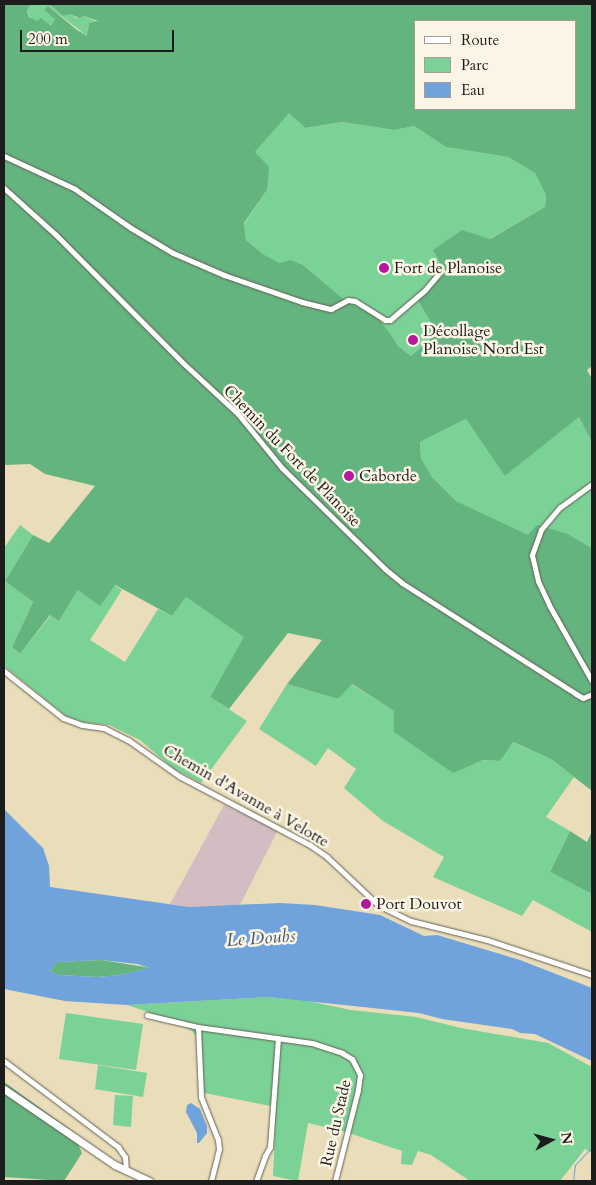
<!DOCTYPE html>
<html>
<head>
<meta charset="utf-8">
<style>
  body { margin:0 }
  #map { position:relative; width:596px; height:1185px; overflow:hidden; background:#eaddb9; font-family:Cardo,serif }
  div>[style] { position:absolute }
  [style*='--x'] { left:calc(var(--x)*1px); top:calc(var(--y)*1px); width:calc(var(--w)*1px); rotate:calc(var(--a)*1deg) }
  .industrial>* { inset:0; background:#d2bec2 }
  .green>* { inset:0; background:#7bd297 }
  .forest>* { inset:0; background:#64b480 }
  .water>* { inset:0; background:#70a2db }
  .stream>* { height:1px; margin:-0.5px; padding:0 0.5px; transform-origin:0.5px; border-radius:0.5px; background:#70a2db }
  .roads { filter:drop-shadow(0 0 1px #646053) drop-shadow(0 0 1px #646053) }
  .minor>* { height:5px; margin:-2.5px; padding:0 2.5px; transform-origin:2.5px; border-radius:2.5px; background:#fff }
  .major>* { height:7px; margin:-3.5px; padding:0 3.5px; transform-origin:3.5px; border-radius:3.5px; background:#fff }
  .dots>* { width:14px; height:14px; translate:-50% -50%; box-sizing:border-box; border:2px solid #fcf5e5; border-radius:50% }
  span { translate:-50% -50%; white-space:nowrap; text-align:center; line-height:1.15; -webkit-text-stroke:5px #fcf5e5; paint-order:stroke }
  .poi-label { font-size:16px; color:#1c1c1c }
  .left { translate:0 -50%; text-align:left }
  .street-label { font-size:16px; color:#1c1c1c }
  .water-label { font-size:18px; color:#425872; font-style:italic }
  .frame { position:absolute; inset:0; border:5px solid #1c1c1c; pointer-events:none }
  .legend { position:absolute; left:414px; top:20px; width:162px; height:90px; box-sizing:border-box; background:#fcf5e5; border:1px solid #a29e95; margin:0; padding:6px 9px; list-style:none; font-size:15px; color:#1c1c1c }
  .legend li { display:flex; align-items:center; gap:10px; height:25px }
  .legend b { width:25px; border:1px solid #a29e95 }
  .north { position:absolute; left:526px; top:1115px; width:50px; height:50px; -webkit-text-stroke:4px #fcf5e5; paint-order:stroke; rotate:83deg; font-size:14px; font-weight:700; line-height:20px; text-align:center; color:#1c1c1c }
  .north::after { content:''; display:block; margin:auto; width:18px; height:22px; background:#1c1c1c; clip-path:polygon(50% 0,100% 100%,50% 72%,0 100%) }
  .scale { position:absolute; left:20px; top:30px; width:154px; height:22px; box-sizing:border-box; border:2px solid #1c1c1c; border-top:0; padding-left:6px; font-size:15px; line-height:18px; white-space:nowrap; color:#1c1c1c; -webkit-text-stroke:4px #fcf5e5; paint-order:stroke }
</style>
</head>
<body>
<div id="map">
  <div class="industrial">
    <div style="clip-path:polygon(224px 805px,278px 830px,240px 905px,189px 907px,170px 904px)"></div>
  </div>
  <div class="green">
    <div style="clip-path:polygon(31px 4px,49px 4px,63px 16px,70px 13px,76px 18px,84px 16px,98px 22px,88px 26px,89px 33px,87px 36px,48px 6px,55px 19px,51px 26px,31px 19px,27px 11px)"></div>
    <div style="clip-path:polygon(289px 112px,307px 128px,342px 122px,395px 130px,414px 126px,446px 147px,508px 157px,535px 173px,546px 195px,545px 207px,489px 239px,479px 236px,446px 273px,417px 299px,437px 333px,411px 356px,398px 346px,392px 336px,347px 302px,303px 265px,280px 263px,263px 254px,246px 240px,244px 224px,267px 190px,255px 152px)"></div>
    <div style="clip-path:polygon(579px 417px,592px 443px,592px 548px,568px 534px,528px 536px,456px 501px,432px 477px,421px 458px,420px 442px,466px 419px,505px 475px)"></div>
    <div style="clip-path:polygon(20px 525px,33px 535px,5px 581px,33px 602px,12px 647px,20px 654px,51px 615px,59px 621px,78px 590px,114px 585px,122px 590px,90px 640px,125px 662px,158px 609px,172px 616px,186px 597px,245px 637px,210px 697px,247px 721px,201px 783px,174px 769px,140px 740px,109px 725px,83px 722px,66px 716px,4px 666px,4px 548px)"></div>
    <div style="clip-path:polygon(287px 684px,338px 699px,351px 684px,394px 711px,453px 772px,483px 760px,500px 761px,512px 742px,551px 759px,574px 777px,546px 817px,570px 831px,550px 872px,592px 894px,592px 932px,533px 900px,522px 916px,433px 877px,444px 857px,383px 821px,344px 788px,356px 769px,328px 748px,316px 766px,259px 729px)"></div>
    <div style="clip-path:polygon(269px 997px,299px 999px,351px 1010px,416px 1017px,461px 1028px,548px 1043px,592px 1067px,592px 1153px,585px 1149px,560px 1181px,470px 1181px,431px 1155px,418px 1151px,412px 1165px,401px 1164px,402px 1151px,346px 1132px,308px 1123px,298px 1181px,273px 1176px,276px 1107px,204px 1093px,201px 1042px,191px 1030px,160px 1016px,127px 1005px)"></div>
    <div style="clip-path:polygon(66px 1013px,143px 1024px,136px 1070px,59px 1059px)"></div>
    <div style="clip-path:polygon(98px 1065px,147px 1073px,143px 1097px,95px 1089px)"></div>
    <div style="clip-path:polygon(115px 1095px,133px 1096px,131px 1127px,113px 1125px)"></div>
  </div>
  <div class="forest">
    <div style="clip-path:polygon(evenodd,4px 4px,31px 4px,27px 11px,29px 17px,37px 21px,41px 18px,51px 26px,55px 19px,44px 10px,48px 6px,77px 30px,87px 36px,89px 23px,98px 21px,84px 16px,79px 18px,70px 14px,63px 16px,49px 4px,592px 4px,592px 366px,587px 370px,592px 379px,592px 443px,579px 417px,505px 476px,466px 419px,420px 442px,421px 458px,432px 477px,456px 501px,528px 535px,537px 525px,568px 534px,592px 548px,592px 791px,551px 759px,513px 742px,500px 761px,483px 760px,453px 773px,394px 732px,394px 711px,352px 684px,338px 699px,287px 684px,322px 640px,288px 633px,229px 709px,210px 697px,244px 637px,186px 597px,172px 616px,115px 585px,100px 606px,78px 590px,59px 621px,50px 615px,20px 654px,12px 647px,33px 602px,5px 581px,33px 535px,49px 543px,95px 486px,45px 474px,30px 464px,4px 465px,4px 4px,415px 21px,575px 21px,575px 109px,415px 109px,415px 21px,4px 4px,289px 113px,306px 128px,342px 122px,395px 130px,414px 126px,446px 147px,508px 157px,535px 173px,546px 195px,545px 207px,490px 239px,462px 230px,433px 250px,446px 273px,417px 299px,437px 333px,411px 356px,398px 346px,392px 336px,375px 315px,347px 302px,303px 265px,290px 260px,280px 263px,263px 254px,246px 240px,244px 223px,267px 190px,269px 167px,255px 152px,289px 113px)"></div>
    <div style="clip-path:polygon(570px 831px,587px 842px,592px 831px,592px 894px,550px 872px)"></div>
    <div style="clip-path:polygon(102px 960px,151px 968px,120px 975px,97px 977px,58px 975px,50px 971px,57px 962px)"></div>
    <div style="clip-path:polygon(4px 1082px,72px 1131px,82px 1153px,64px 1181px,4px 1177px)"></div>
  </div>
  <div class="water">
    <div style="clip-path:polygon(evenodd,4px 809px,43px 848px,49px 866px,50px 887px,189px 907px,280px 903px,315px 905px,380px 915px,424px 936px,437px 935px,520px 960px,592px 988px,592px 1061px,535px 1034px,520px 1033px,512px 1029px,442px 1019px,419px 1013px,269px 997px,126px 1005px,65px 1001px,4px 989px,4px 809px,102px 960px,137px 964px,150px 968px,120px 975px,97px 977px,58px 975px,50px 971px,57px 962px,102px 960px)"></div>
    <div style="clip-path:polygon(191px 1103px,200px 1109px,207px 1126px,207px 1133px,199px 1143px,197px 1143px,197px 1133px,186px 1112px,187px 1105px)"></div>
  </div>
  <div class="stream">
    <div style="--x:573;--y:1181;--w:16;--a:-83"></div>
    <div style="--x:575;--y:1165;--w:25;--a:-47"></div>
  </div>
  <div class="roads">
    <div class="minor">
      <div style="--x:4;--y:156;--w:78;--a:24.9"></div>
      <div style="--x:75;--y:189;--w:68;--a:34.9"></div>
      <div style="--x:131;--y:228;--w:49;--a:30.8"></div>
      <div style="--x:173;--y:253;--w:56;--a:23.3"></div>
      <div style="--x:224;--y:275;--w:83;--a:19.1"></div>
      <div style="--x:302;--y:302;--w:30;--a:14"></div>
      <div style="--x:331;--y:309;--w:19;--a:-28"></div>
      <div style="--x:348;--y:300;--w:7;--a:8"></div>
      <div style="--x:355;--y:301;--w:36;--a:32"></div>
      <div style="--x:385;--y:320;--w:5;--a:0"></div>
      <div style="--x:390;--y:320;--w:46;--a:-40.6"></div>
      <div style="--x:425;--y:290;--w:23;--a:-50"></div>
      <div style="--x:4;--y:188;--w:70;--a:42.1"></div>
      <div style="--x:56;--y:235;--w:180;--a:45.2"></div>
      <div style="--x:183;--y:363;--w:75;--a:42.8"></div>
      <div style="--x:238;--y:414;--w:70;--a:50.8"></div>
      <div style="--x:282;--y:468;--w:144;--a:44.4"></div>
      <div style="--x:385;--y:569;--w:22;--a:39"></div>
      <div style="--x:402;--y:583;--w:206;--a:32.5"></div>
      <div style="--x:576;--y:694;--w:8;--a:30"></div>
      <div style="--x:583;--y:698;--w:10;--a:-24"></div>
      <div style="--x:592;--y:484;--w:39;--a:144"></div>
      <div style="--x:560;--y:507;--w:30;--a:130"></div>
      <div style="--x:541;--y:530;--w:27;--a:110"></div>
      <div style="--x:532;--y:555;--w:27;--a:77"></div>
      <div style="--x:538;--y:581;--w:26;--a:65"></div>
      <div style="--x:549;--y:605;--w:87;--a:60.5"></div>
      <div style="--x:4;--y:671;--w:75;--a:38.5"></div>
      <div style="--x:63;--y:718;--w:20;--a:20"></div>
      <div style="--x:82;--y:725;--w:22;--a:8"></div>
      <div style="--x:104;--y:728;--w:27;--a:27"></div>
      <div style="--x:128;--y:740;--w:62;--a:35.2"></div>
      <div style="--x:179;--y:776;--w:148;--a:27.8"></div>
      <div style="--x:310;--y:845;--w:21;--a:35"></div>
      <div style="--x:327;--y:857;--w:70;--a:43.3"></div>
      <div style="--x:378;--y:905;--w:37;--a:26"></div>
      <div style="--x:411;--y:921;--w:78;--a:14"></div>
      <div style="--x:487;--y:940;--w:111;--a:18.4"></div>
      <div style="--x:147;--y:1015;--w:52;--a:13.2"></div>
      <div style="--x:198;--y:1027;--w:115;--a:8"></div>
      <div style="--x:312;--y:1043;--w:32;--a:18"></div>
      <div style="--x:342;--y:1053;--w:12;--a:31"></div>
      <div style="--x:352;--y:1059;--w:18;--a:63"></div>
      <div style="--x:360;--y:1075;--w:15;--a:98"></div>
      <div style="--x:358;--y:1090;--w:94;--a:104.2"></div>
      <div style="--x:198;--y:1027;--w:70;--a:87.5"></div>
      <div style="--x:201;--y:1097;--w:46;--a:68.4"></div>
      <div style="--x:218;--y:1140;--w:9;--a:84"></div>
      <div style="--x:219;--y:1149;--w:33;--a:104"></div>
      <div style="--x:4;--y:1061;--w:143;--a:37"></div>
      <div style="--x:118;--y:1147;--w:12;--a:55"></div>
      <div style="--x:125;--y:1157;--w:14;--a:86"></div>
      <div style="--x:256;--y:1181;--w:27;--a:-70"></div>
      <div style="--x:265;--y:1156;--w:10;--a:-61"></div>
      <div style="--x:270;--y:1147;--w:109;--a:-85.8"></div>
    </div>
    <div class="major">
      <div style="--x:4;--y:1089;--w:135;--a:34.4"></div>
      <div style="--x:115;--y:1165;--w:38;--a:25"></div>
    </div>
  </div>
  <div class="dots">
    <div style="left:384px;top:268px;background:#b5179e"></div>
    <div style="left:413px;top:340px;background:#b5179e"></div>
    <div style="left:349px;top:476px;background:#b5179e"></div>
    <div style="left:366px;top:904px;background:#b5179e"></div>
  </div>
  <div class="poi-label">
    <span class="left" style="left:394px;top:268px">Fort de Planoise</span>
    <span class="left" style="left:423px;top:340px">Décollage<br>Planoise Nord Est</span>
    <span class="left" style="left:359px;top:476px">Caborde</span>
    <span class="left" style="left:376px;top:904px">Port Douvot</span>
  </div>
  <div class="street-label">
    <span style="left:292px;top:456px;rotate:46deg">Chemin du Fort de Planoise</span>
    <span style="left:246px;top:796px;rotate:30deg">Chemin d'Avanne à Velotte</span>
    <span style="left:336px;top:1123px;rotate:-77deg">Rue du Stade</span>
  </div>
  <div class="water-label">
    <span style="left:261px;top:939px;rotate:-4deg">Le Doubs</span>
  </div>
  <div class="frame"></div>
  <ul class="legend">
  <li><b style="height:6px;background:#fff"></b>Route</li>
  <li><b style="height:14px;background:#7bd297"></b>Parc</li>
  <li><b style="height:14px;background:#70a2db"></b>Eau</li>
  </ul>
  <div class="north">N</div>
  <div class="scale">200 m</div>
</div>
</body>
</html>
